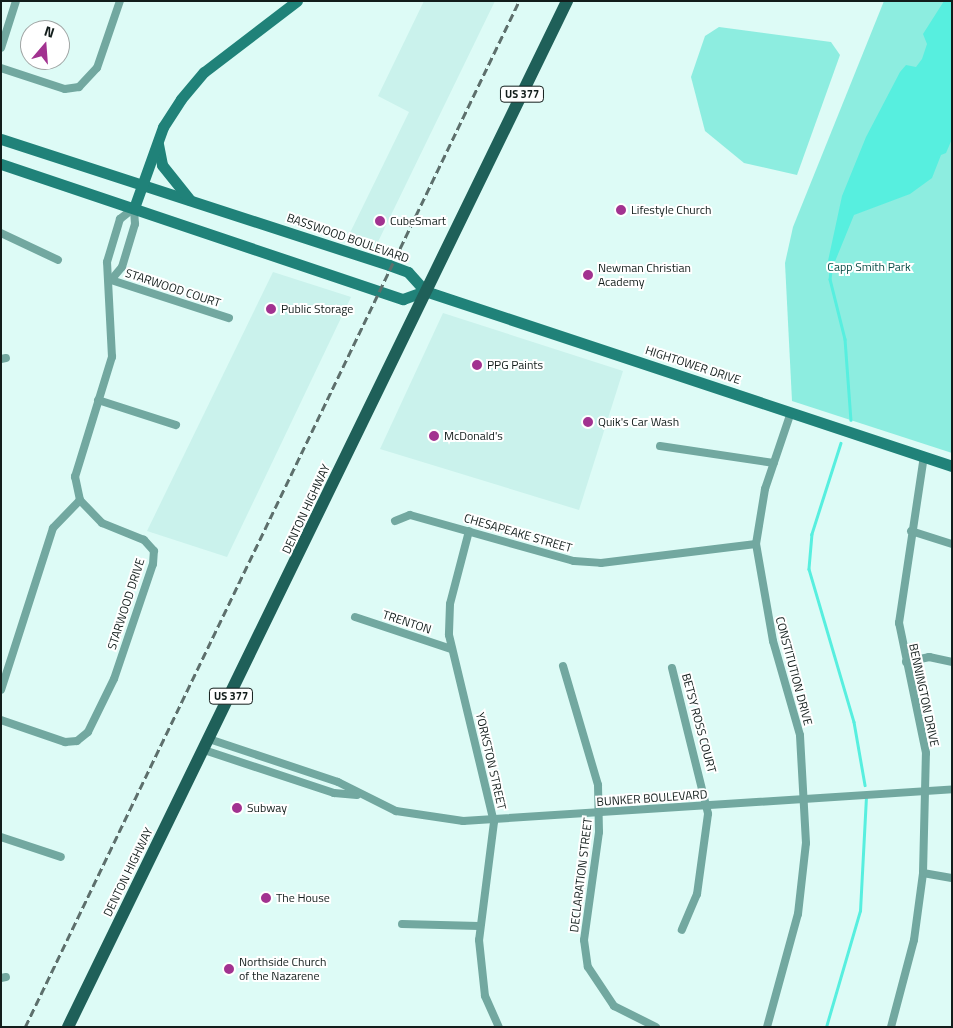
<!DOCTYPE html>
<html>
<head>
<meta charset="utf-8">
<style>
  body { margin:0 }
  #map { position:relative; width:953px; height:1028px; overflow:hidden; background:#ddfbf6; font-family:"Titillium Web",sans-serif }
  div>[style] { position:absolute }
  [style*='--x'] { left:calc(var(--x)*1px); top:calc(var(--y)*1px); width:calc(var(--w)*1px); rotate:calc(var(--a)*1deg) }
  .built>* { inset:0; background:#caf2ec }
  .green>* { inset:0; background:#8dede0 }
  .water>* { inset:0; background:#57efdf }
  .stream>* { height:2.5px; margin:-1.25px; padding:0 1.25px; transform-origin:1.25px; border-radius:1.25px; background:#57efdf }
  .street>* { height:8px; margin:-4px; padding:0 4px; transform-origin:4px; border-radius:4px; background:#72a8a0 }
  .secondary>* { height:11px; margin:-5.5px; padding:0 5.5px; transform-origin:5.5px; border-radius:5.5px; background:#208279 }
  .primary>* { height:12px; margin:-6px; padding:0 6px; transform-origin:6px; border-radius:6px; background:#1f6059 }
  .rail>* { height:2.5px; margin-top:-1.25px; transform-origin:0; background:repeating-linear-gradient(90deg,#5d6f6c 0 8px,transparent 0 12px) }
  .dots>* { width:14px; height:14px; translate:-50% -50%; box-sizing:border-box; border:2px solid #fff; border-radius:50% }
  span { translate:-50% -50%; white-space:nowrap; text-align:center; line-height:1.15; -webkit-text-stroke:4px #fff; paint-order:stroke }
  .shield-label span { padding:1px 4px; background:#fff; border:1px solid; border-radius:4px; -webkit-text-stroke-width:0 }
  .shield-label { font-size:11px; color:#121d1b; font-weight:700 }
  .poi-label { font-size:12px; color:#121d1b }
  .left { translate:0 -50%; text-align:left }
  .street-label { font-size:12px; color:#121d1b }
  .park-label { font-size:12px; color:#0c4f49 }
  .frame { position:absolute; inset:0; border:2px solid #121d1b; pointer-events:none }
  .north { position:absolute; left:20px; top:20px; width:50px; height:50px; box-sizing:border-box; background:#fff; border:1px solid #a0a5a4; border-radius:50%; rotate:18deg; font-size:14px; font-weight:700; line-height:20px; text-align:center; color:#121d1b }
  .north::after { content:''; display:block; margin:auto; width:18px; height:22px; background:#a23290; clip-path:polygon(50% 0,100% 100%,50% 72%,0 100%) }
</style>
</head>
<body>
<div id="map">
  <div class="built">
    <div style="clip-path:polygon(424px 1px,495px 1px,374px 250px,346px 241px,409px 112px,378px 96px)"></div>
    <div style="clip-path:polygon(273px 272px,351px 297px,227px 557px,147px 531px)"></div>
    <div style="clip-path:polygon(443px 313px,623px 371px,579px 510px,380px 449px)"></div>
  </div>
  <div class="green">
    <div style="clip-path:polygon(884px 1px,952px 1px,952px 453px,792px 401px,785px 263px,793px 227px)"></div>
    <div style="clip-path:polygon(719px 27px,831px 42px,840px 55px,797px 175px,744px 163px,705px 131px,691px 77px,705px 36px)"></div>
  </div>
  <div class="water">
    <div style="clip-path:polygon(944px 1px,952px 1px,952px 139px,946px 153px,941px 155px,932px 178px,910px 194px,854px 215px,834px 264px,828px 261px,842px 196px,866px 137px,900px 72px,906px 65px,916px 67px,922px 59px,927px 44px,923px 34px)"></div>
  </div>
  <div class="stream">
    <div style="--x:832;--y:261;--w:18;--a:96"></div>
    <div style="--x:830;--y:279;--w:62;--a:76"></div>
    <div style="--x:845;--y:339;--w:81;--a:85.8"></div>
    <div style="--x:841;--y:443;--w:96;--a:107.7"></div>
    <div style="--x:812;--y:534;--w:35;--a:95"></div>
    <div style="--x:809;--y:569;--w:159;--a:73.6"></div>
    <div style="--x:854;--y:722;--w:64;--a:80.1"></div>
    <div style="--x:826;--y:1027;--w:121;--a:-73.7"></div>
    <div style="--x:860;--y:911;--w:114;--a:-87"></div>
  </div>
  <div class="street">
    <div style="--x:1;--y:48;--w:49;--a:-72.3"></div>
    <div style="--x:1;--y:68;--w:67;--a:18.2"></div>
    <div style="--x:65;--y:89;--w:14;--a:-8"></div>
    <div style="--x:79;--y:87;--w:26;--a:-47"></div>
    <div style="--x:97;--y:68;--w:71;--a:-71.1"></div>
    <div style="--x:1;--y:233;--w:63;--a:25.3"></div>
    <div style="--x:111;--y:280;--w:124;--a:17.9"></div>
    <div style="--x:111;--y:280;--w:17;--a:-50"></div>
    <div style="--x:122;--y:267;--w:45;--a:-73.2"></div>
    <div style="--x:135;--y:224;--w:16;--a:-94"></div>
    <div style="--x:1;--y:359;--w:5;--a:-11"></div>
    <div style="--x:98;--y:400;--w:82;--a:17.8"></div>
    <div style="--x:660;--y:446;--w:115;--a:8.5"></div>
    <div style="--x:395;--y:521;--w:16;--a:-22"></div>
    <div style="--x:410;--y:515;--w:170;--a:15.7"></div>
    <div style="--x:574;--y:561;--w:27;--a:4"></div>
    <div style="--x:601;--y:563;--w:156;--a:-7"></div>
    <div style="--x:469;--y:531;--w:75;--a:104.6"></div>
    <div style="--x:450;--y:604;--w:31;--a:92"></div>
    <div style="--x:449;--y:635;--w:192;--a:76.5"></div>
    <div style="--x:494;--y:822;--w:119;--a:97.2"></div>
    <div style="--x:479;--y:940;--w:56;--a:83.9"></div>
    <div style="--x:485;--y:996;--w:34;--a:66"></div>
    <div style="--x:911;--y:531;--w:43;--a:17.6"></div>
    <div style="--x:355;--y:617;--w:101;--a:18.4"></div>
    <div style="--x:906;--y:662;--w:24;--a:-12"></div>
    <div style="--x:929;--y:657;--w:24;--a:12"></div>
    <div style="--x:563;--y:666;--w:124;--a:73.6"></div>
    <div style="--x:598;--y:785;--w:47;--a:88.8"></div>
    <div style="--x:599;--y:832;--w:109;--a:97.9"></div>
    <div style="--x:584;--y:940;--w:27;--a:82"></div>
    <div style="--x:588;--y:967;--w:47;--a:56.3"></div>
    <div style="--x:614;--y:1006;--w:47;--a:26.6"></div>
    <div style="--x:672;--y:668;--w:150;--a:76.1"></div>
    <div style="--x:708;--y:814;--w:81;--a:97.8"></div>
    <div style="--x:697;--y:894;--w:39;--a:113"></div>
    <div style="--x:1;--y:690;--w:170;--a:-72.2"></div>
    <div style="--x:53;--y:528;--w:39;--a:-46"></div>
    <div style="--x:1;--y:720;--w:68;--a:19"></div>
    <div style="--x:65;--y:742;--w:12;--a:-5"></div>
    <div style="--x:77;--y:741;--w:14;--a:-39"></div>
    <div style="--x:88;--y:732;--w:59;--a:-63.9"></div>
    <div style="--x:114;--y:679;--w:121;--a:-71.3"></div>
    <div style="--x:153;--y:564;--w:13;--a:-86"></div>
    <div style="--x:154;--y:551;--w:15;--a:-132"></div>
    <div style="--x:144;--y:540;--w:45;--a:-158"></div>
    <div style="--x:102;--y:523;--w:32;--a:-134"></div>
    <div style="--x:80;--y:500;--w:24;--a:-102"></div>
    <div style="--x:75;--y:477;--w:126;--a:-72.9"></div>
    <div style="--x:112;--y:357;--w:95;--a:-93"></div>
    <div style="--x:107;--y:262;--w:45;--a:-73.2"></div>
    <div style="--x:120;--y:219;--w:18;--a:-38"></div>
    <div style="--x:209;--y:739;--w:136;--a:18.4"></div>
    <div style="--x:338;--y:782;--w:65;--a:26.6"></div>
    <div style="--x:396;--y:811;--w:68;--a:8.5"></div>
    <div style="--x:463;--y:821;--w:490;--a:-3.7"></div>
    <div style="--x:204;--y:750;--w:137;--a:18.3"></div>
    <div style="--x:334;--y:793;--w:23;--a:5"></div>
    <div style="--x:1;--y:837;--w:63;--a:18.4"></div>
    <div style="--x:923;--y:873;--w:29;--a:10"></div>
    <div style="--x:402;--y:924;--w:77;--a:1.5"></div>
    <div style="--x:1;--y:978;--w:5;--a:-11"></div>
    <div style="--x:767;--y:1027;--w:117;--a:-74.7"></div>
    <div style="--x:798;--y:914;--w:71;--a:-83.6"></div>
    <div style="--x:806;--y:843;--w:108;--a:-93.2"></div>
    <div style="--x:800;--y:735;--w:98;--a:-106"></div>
    <div style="--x:773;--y:641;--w:98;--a:-99.9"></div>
    <div style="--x:756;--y:544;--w:56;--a:-80.7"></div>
    <div style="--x:765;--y:489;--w:81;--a:-71.3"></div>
    <div style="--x:891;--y:1027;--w:90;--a:-75.2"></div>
    <div style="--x:914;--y:940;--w:68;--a:-82.3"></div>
    <div style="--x:923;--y:873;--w:120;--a:-88.6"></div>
    <div style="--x:926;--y:753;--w:133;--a:-101.7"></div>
    <div style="--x:899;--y:623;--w:169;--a:-81.5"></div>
  </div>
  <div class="secondary">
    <div style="--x:1;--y:139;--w:408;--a:18"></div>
    <div style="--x:389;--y:265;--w:20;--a:20"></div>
    <div style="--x:408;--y:272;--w:25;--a:48"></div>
    <div style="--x:158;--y:144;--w:21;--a:79"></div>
    <div style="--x:162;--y:165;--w:45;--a:51.3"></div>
    <div style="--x:1;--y:164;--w:424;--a:18.6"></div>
    <div style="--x:403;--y:299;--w:23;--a:-20"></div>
    <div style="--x:134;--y:208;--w:86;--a:-70.3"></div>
    <div style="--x:163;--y:127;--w:33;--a:-57"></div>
    <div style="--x:181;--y:99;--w:35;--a:-50"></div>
    <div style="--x:204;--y:72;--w:117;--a:-37.4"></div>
    <div style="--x:425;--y:291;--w:555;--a:18.37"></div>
  </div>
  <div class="primary">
    <div style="--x:68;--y:1027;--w:1141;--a:-64.06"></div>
  </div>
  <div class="rail">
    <div style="--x:25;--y:1027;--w:1139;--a:-64.29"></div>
  </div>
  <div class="dots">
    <div style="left:621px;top:210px;background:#a23290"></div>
    <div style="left:380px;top:221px;background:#a23290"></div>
    <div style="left:588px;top:275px;background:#a23290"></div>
    <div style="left:271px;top:309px;background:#a23290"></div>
    <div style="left:477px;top:365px;background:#a23290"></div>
    <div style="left:588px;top:422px;background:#a23290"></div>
    <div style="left:434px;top:436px;background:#a23290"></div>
    <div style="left:237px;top:808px;background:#a23290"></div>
    <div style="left:266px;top:898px;background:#a23290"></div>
    <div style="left:229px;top:969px;background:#a23290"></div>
  </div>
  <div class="shield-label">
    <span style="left:522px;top:94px">US 377</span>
    <span style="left:231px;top:696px">US 377</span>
  </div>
  <div class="poi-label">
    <span class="left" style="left:631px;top:210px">Lifestyle Church</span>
    <span class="left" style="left:390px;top:221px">CubeSmart</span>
    <span class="left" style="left:598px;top:275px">Newman Christian<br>Academy</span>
    <span class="left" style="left:281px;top:309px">Public Storage</span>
    <span class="left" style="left:487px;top:365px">PPG Paints</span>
    <span class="left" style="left:598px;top:422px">Quik's Car Wash</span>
    <span class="left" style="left:444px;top:436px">McDonald's</span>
    <span class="left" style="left:247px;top:808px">Subway</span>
    <span class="left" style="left:276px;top:898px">The House</span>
    <span class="left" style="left:239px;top:969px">Northside Church<br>of the Nazarene</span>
  </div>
  <div class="street-label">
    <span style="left:348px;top:238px;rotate:19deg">BASSWOOD BOULEVARD</span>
    <span style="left:173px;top:288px;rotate:18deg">STARWOOD COURT</span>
    <span style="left:693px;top:365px;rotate:18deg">HIGHTOWER DRIVE</span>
    <span style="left:306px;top:509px;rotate:-65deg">DENTON HIGHWAY</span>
    <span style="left:518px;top:533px;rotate:16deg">CHESAPEAKE STREET</span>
    <span style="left:126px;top:604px;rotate:-72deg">STARWOOD DRIVE</span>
    <span style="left:407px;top:622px;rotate:18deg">TRENTON</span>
    <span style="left:794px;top:671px;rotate:75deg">CONSTITUTION DRIVE</span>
    <span style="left:924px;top:695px;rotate:78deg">BENNINGTON DRIVE</span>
    <span style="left:699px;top:723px;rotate:75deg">BETSY ROSS COURT</span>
    <span style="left:491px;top:761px;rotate:77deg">YORKSTON STREET</span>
    <span style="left:652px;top:798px;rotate:-4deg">BUNKER BOULEVARD</span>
    <span style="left:128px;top:872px;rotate:-64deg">DENTON HIGHWAY</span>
    <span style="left:581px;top:875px;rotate:-83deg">DECLARATION STREET</span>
  </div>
  <div class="park-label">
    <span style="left:869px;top:267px">Capp Smith Park</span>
  </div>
  <div class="frame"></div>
  <div class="north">N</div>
</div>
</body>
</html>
